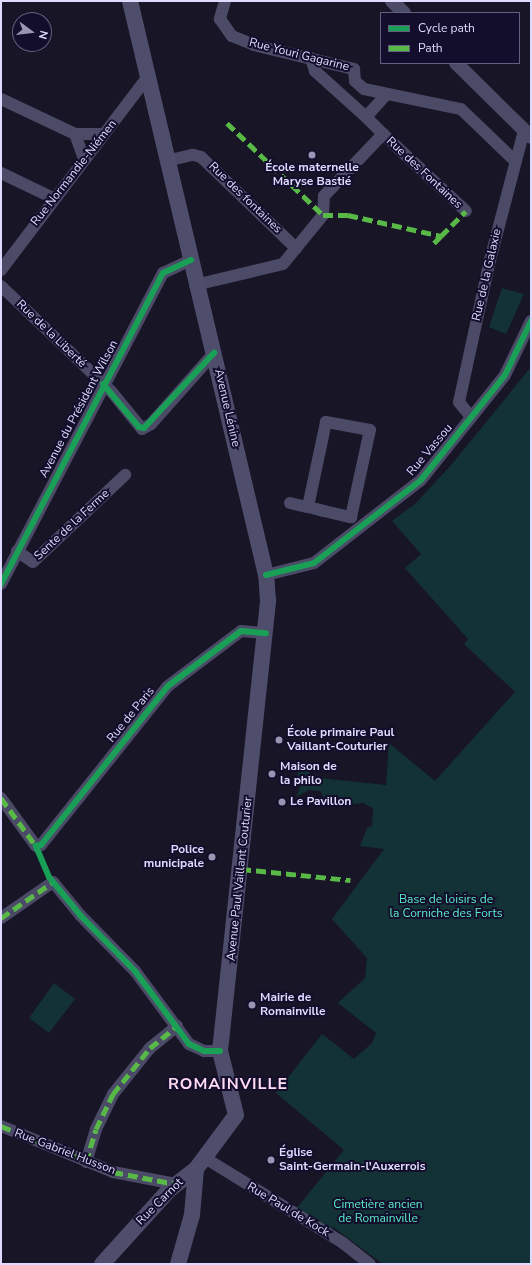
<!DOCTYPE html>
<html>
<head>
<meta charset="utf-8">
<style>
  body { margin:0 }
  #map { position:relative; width:532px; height:1265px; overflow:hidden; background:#181526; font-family:"Nunito Sans",sans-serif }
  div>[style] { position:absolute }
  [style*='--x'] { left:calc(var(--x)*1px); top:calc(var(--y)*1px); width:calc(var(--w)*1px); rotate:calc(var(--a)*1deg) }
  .green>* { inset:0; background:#123235 }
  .minor>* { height:12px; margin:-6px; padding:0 6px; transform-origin:6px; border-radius:6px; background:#4b4a67 }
  .tertiary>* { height:14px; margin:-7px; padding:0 7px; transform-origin:7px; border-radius:7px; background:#4b4a67 }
  .secondary>* { height:16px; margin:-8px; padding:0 8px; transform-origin:8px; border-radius:8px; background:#4f4d6c }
  .quiet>* { height:5px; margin-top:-2.5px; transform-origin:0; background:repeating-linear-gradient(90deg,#58b947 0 10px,transparent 0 15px) }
  .cycleway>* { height:6px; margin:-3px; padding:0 3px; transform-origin:3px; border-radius:3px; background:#1a9f57 }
  .dots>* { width:11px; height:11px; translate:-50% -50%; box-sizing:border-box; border:2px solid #140e2d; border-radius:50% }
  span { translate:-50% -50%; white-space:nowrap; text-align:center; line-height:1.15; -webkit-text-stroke:4px #140e2d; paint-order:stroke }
  .street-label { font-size:12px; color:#dfdaff }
  .poi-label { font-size:12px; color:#dfdaff; font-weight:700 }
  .left { translate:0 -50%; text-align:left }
  .right { translate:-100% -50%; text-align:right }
  .park-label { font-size:12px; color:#59ecca }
  .district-label { font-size:16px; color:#ffdcf2; font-weight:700; letter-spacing:1px }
  .frame { position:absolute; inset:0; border:2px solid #dfdaff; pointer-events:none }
  .legend { position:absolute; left:380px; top:12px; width:140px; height:52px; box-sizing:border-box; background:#140e2d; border:1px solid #656081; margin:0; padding:5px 7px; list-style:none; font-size:12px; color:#dfdaff }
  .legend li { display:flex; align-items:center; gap:8px; height:20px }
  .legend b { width:20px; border:1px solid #656081 }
  .north { position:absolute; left:12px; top:12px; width:40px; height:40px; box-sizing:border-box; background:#140e2d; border:1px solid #656081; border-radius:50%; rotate:105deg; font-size:11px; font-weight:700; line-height:16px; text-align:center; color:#dfdaff }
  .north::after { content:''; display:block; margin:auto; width:14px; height:18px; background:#9995b3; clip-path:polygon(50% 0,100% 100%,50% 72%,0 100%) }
</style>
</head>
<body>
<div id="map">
  <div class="green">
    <div style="clip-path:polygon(502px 288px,524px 294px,506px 334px,489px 327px)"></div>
    <div style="clip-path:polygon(531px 367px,531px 1264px,383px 1264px,333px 1227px,331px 1229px,296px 1209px,344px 1150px,276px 1093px,322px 1034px,354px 1059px,372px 1043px,376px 1033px,338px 1003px,365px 978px,367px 958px,332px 919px,384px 849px,360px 846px,367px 828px,372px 826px,373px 808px,363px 803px,342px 805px,332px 799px,328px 804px,320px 791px,309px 790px,296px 797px,301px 785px,297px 784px,299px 763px,310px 764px,309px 777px,386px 785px,389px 743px,435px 781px,515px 692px,464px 644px,468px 639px,405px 568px,421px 554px,392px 521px,416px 503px,452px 464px)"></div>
    <div style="clip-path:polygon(54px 983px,75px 999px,49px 1033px,29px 1018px)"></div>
  </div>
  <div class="minor">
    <div style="--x:225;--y:1;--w:19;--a:106"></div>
    <div style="--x:220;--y:19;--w:21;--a:55"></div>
    <div style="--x:232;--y:36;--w:24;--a:22"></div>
    <div style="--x:254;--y:45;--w:103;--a:13.5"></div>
    <div style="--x:354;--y:69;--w:12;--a:85"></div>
    <div style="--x:355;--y:81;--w:12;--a:42"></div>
    <div style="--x:364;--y:89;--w:99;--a:11.7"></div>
    <div style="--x:461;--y:109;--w:74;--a:43.9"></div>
    <div style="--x:311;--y:58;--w:14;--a:73"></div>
    <div style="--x:315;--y:71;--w:69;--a:42"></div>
    <div style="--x:1;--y:99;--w:82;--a:25.3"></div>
    <div style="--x:75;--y:134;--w:29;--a:0"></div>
    <div style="--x:75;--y:134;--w:27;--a:70"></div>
    <div style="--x:383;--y:134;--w:113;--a:42.9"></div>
    <div style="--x:166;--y:161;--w:28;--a:-13"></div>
    <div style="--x:193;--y:155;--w:8;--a:14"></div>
    <div style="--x:201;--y:157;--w:132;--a:43.8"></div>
    <div style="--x:1;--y:173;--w:58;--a:25.7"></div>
    <div style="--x:1;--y:270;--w:241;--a:-52.8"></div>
    <div style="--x:195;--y:285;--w:90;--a:-13.4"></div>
    <div style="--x:283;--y:264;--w:63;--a:-50.8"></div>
    <div style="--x:323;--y:215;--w:19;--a:-87"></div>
    <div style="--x:324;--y:196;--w:86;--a:-46.4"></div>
    <div style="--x:383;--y:134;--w:24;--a:-135"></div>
    <div style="--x:366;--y:117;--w:31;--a:-48"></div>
    <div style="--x:1;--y:286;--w:152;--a:43.7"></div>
    <div style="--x:111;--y:391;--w:49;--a:50.8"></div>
    <div style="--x:142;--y:429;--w:10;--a:-29"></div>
    <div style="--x:151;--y:424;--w:95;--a:-48.4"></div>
    <div style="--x:471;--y:417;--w:19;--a:-129"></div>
    <div style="--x:459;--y:402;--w:145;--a:-77.7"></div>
    <div style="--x:490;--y:260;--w:134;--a:-75.3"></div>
    <div style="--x:290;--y:503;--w:18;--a:13"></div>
    <div style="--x:308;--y:507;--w:16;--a:14"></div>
    <div style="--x:324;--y:511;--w:28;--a:13"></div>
    <div style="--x:351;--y:517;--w:89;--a:-77.7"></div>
    <div style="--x:370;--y:430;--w:45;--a:-169.7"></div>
    <div style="--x:326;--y:422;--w:87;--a:102"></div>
    <div style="--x:17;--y:551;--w:19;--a:35"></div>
    <div style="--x:33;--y:562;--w:127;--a:-43.4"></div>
    <div style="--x:266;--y:575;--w:49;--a:-14"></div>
    <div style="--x:314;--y:563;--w:135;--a:-37.8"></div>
    <div style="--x:421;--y:480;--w:134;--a:-51.3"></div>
    <div style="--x:505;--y:375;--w:60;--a:-64.3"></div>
    <div style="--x:1;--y:584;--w:351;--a:-62.5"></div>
    <div style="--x:163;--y:273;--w:31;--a:-25"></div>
    <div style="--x:1;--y:798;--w:59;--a:53.9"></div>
    <div style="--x:36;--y:846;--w:5;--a:-11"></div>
    <div style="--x:41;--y:845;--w:203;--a:-51.4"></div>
    <div style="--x:168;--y:686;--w:91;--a:-37"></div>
    <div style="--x:241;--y:631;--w:25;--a:5"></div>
    <div style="--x:1;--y:918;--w:63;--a:-34.7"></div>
    <div style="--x:53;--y:882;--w:44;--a:50.5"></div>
    <div style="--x:81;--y:916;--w:77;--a:45.5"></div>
    <div style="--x:135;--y:971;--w:91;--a:53.5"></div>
    <div style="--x:189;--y:1044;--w:17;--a:25"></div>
    <div style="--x:204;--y:1051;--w:16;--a:0"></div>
    <div style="--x:1;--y:1126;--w:121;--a:22.3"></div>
    <div style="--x:113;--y:1172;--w:64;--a:10.8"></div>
    <div style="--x:205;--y:1158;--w:162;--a:31.6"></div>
    <div style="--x:343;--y:1243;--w:34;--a:38"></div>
    <div style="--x:86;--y:1162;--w:34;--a:-73"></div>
    <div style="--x:96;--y:1129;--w:39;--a:-64"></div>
    <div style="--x:113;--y:1094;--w:59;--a:-51.2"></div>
    <div style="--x:150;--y:1048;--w:35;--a:-39"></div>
  </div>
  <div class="tertiary">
    <div style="--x:392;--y:1;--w:17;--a:45"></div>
    <div style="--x:456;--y:63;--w:105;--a:44.6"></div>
  </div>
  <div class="secondary">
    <div style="--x:102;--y:1264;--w:100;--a:-47.8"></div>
    <div style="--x:169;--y:1190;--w:34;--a:-38"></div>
    <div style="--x:196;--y:1169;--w:67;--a:-53.5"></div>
    <div style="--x:236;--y:1115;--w:66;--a:-104"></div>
    <div style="--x:220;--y:1051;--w:453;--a:-83.9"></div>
    <div style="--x:268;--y:601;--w:26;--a:-94"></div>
    <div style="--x:266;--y:575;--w:590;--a:-103.33"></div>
    <div style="--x:178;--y:1264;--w:51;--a:-74.1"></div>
    <div style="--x:192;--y:1215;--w:46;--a:-85"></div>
  </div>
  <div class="quiet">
    <div style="--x:227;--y:123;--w:133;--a:43.8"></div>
    <div style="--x:323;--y:215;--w:25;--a:0"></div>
    <div style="--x:348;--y:215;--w:95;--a:12.7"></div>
    <div style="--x:441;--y:236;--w:14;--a:135"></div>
    <div style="--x:441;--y:236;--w:35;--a:-45"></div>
    <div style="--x:1;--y:798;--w:63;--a:54"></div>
    <div style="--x:241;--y:869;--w:110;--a:5.8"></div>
    <div style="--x:1;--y:918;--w:63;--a:-34.7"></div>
    <div style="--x:1;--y:1126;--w:121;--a:22.3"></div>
    <div style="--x:113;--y:1172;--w:64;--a:10.8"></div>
    <div style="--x:86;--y:1162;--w:34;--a:-73"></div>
    <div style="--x:96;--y:1129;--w:39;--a:-64"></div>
    <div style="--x:113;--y:1094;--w:59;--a:-51.2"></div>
    <div style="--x:150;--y:1048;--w:35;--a:-39"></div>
  </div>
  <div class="cycleway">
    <div style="--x:103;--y:384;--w:56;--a:50.1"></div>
    <div style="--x:139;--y:427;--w:5;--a:11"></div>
    <div style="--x:144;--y:428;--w:103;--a:-47"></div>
    <div style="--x:266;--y:575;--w:49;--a:-14"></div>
    <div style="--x:314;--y:563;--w:135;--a:-37.8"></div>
    <div style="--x:421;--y:480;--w:134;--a:-51.3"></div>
    <div style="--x:505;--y:375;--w:60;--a:-64.3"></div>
    <div style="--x:1;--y:584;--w:351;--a:-62.5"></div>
    <div style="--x:163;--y:273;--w:31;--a:-25"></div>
    <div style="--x:220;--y:1051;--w:16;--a:180"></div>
    <div style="--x:204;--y:1051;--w:17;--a:-155"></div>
    <div style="--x:189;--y:1044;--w:91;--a:-126.5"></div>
    <div style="--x:135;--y:971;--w:77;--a:-134.5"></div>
    <div style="--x:81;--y:916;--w:50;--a:-129.4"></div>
    <div style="--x:49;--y:877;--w:34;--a:-113"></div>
    <div style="--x:36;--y:846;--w:5;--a:-11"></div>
    <div style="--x:41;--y:845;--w:203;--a:-51.4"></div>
    <div style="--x:168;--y:686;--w:91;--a:-37"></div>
    <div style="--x:241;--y:631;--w:25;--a:5"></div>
  </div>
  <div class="dots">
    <div style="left:312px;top:155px;background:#9995b3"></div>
    <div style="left:279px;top:740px;background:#9995b3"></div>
    <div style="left:272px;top:774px;background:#9995b3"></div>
    <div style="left:282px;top:802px;background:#9995b3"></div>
    <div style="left:212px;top:857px;background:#9995b3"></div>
    <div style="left:252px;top:1005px;background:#9995b3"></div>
    <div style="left:271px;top:1160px;background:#9995b3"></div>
  </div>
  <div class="street-label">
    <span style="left:299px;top:55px;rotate:14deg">Rue Youri Gagarine</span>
    <span style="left:74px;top:173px;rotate:-52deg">Rue Normandie-Niémen</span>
    <span style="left:424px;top:173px;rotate:43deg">Rue des Fontaines</span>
    <span style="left:245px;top:198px;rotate:44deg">Rue des fontaines</span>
    <span style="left:487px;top:275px;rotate:-77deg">Rue de la Galaxie</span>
    <span style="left:51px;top:334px;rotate:44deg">Rue de la Liberté</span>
    <span style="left:227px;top:408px;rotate:77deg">Avenue Lénine</span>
    <span style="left:79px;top:409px;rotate:-62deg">Avenue du Président Wilson</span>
    <span style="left:430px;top:450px;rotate:-50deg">Rue Vassou</span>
    <span style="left:72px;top:525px;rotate:-43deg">Sente de la Ferme</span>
    <span style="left:131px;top:715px;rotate:-51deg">Rue de Paris</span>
    <span style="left:240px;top:879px;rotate:-84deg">Avenue Paul Vaillant Couturier</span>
    <span style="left:65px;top:1152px;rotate:21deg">Rue Gabriel Husson</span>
    <span style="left:160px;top:1202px;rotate:-45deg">Rue Carnot</span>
    <span style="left:288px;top:1210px;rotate:31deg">Rue Paul de Kock</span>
  </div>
  <div class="poi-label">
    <span style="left:312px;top:175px">École maternelle<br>Maryse Bastié</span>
    <span class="left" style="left:287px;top:740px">École primaire Paul<br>Vaillant-Couturier</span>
    <span class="left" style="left:280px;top:774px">Maison de<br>la philo</span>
    <span class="left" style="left:290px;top:802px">Le Pavillon</span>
    <span class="right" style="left:204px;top:857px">Police<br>municipale</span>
    <span class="left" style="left:260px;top:1005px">Mairie de<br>Romainville</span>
    <span class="left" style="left:279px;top:1160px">Église<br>Saint-Germain-l'Auxerrois</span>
  </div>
  <div class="park-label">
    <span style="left:446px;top:907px">Base de loisirs de<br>la Corniche des Forts</span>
    <span style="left:378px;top:1212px">Cimetière ancien<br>de Romainville</span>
  </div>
  <div class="district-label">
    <span style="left:228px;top:1084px">ROMAINVILLE</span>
  </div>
  <div class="frame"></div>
  <ul class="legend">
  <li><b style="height:5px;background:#1a9f57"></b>Cycle path</li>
  <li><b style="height:5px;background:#58b947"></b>Path</li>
  </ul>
  <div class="north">N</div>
</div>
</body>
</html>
